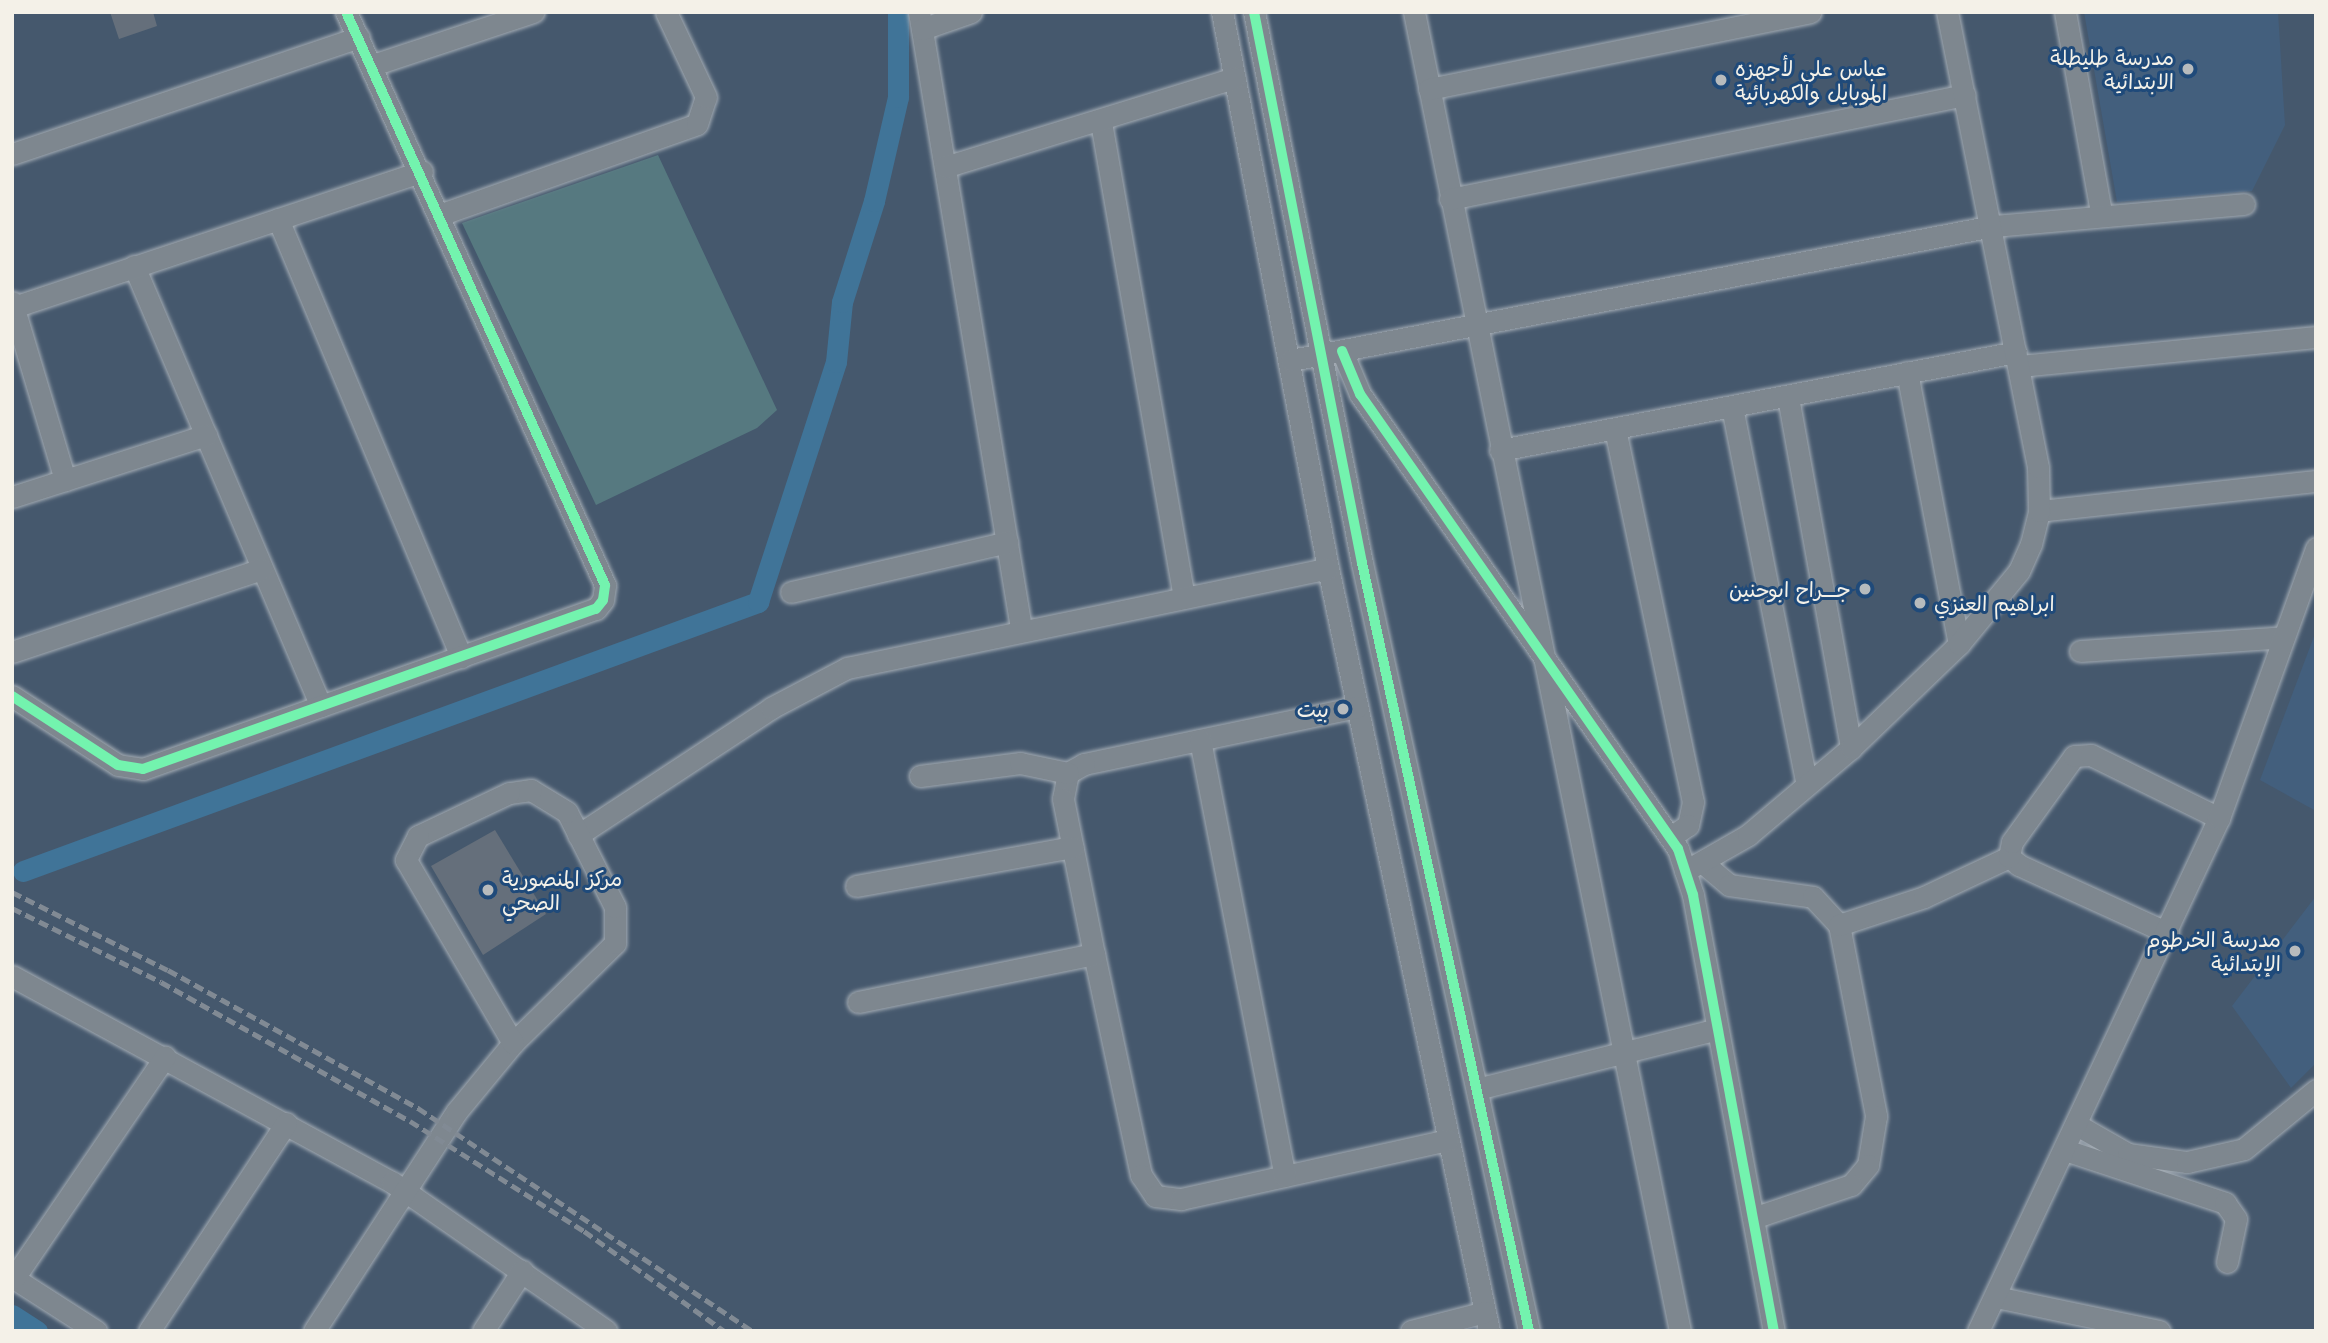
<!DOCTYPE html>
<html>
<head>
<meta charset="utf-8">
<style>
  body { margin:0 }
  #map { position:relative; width:2328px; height:1343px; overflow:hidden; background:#45586d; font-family:Mali,"Playpen Sans Arabic",sans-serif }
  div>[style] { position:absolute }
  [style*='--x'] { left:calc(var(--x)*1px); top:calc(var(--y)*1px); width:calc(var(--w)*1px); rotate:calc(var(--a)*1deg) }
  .built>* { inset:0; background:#435f7d }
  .green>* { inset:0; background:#567980 }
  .canal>* { height:21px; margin:-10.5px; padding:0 10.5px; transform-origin:10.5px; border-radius:10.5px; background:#407498 }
  .building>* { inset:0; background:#656f7b }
  .roads { filter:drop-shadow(0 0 2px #a3abb3) drop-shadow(0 0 2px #a3abb3) }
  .minor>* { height:21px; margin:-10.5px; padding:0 10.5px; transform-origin:10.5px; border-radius:10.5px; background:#7e878f }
  .rail>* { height:5px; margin-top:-2.5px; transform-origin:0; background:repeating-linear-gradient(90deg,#818a94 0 10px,transparent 0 15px) }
  .cycleway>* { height:10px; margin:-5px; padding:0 5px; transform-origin:5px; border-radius:5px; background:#73f3ae }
  .dots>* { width:19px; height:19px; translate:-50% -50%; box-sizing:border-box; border:4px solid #1f4a7a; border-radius:50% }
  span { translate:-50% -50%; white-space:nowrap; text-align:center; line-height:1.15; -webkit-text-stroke:6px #1f4a7a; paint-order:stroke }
  .poi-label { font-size:21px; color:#f4f1e8 }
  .right { translate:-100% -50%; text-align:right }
  .left { translate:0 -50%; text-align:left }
  .frame { position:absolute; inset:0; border:14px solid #f4f1e8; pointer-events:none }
</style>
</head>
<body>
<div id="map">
  <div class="built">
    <div style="clip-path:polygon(2084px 12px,2278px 12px,2285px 125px,2252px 191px,2117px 202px)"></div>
    <div style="clip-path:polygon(2316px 631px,2316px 811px,2260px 780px)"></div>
    <div style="clip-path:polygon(2316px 896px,2316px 1063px,2291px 1088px,2232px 1006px)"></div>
  </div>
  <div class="green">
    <div style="clip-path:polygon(658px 155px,777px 410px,757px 428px,596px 505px,462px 223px)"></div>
  </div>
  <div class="canal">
    <div style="--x:23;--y:871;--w:783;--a:-20.1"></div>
    <div style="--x:758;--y:602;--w:252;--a:-72"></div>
    <div style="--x:836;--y:362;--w:60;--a:-84.3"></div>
    <div style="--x:842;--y:302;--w:106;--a:-72.4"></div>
    <div style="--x:874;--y:201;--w:107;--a:-77"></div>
    <div style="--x:898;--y:97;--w:85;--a:-90"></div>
    <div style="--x:12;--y:1315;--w:30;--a:33"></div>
  </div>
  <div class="building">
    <div style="clip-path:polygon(110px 12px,153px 12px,157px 26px,119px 39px)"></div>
    <div style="clip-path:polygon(495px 830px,546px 914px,483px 955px,431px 866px)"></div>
  </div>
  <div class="roads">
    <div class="minor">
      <div style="--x:919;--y:12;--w:624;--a:80.6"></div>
      <div style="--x:1222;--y:12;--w:566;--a:79.21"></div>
      <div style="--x:1328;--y:568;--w:780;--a:78.08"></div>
      <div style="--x:1254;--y:12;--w:561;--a:78.91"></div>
      <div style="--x:1362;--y:563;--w:786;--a:77.73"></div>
      <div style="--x:1414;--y:12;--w:1346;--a:78.6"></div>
      <div style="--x:2065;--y:12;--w:203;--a:79.8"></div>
      <div style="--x:922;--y:29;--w:52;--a:-19.1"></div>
      <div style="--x:373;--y:65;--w:169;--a:-18.3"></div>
      <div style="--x:1429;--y:89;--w:389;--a:-11.4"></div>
      <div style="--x:1101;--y:122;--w:479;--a:80.1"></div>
      <div style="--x:12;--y:154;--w:366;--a:-18.6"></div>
      <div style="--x:945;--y:167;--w:303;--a:-17.1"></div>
      <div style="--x:1450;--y:199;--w:525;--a:-11.42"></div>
      <div style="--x:442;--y:214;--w:270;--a:-19.4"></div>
      <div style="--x:697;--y:124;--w:28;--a:-72"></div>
      <div style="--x:706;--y:97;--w:94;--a:-115.2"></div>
      <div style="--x:278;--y:219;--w:475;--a:67.3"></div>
      <div style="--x:134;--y:266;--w:478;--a:67"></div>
      <div style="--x:12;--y:302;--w:186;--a:73.4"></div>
      <div style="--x:14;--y:307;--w:430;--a:-18.4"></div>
      <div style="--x:1342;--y:351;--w:47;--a:67.3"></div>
      <div style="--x:1360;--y:394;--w:555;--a:55.05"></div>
      <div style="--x:1678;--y:849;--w:48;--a:71.9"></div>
      <div style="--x:1693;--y:895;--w:443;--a:79.5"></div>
      <div style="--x:1291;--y:360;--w:715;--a:-10.81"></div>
      <div style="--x:1993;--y:226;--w:252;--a:-5"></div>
      <div style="--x:2020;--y:366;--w:297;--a:-5.6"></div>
      <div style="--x:1907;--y:372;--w:277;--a:79.2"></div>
      <div style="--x:1788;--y:397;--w:357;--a:79.8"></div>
      <div style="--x:1732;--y:407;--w:385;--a:78.8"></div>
      <div style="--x:1615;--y:429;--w:381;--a:78.2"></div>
      <div style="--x:1693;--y:802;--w:24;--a:102"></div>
      <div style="--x:1688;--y:825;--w:19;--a:145"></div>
      <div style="--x:1500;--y:450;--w:525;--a:-10.75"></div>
      <div style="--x:12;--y:497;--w:204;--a:-17.7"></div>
      <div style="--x:2039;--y:511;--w:279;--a:-6.2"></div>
      <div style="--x:791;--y:592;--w:222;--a:-13"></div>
      <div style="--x:2080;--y:651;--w:204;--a:-3.9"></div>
      <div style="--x:12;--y:652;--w:263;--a:-18.4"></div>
      <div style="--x:12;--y:696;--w:126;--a:33.1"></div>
      <div style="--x:118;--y:765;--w:25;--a:9"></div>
      <div style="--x:143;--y:769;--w:480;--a:-19.5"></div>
      <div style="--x:596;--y:609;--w:11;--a:-52"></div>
      <div style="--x:603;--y:600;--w:15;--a:-82"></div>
      <div style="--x:605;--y:585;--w:629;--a:-114.32"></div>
      <div style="--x:1357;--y:707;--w:279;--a:168.2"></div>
      <div style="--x:1084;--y:764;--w:18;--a:151"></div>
      <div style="--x:1068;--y:773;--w:26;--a:101"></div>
      <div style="--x:1063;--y:799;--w:158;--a:78.7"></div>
      <div style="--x:1094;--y:954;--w:226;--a:78"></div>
      <div style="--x:1141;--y:1175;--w:25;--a:56"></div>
      <div style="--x:1155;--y:1196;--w:26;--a:7"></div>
      <div style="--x:1181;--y:1199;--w:273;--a:-12.5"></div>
      <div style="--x:1200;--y:740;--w:444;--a:79"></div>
      <div style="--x:920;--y:776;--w:101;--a:-7.4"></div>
      <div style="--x:1020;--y:763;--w:49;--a:11.8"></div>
      <div style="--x:578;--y:835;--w:231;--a:-33.3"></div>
      <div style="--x:771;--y:708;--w:86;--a:-27.8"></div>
      <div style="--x:847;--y:668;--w:491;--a:-11.7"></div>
      <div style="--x:1703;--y:863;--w:34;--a:40"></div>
      <div style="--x:1729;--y:885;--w:85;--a:8.1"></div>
      <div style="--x:1813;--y:897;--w:38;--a:47"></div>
      <div style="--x:1839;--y:925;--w:195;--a:79"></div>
      <div style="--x:1876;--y:1116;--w:50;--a:99.3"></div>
      <div style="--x:1868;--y:1165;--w:26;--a:130"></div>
      <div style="--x:1851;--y:1185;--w:103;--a:161.4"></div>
      <div style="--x:1685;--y:871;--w:73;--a:-29.7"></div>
      <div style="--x:1748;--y:835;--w:135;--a:-40.2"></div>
      <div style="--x:1851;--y:748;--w:150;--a:-43.9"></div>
      <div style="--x:1959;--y:644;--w:94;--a:-50.6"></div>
      <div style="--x:2019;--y:571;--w:30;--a:-66"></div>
      <div style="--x:2031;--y:544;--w:34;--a:-76"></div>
      <div style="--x:2039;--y:511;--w:44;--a:-91.3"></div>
      <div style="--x:2038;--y:467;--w:464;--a:-101.3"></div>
      <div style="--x:856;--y:886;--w:220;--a:-10.2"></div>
      <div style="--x:1839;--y:925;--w:89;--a:-18.2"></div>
      <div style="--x:1924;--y:897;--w:94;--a:-25.2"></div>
      <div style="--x:2168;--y:933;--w:164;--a:-155.5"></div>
      <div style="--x:2019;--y:865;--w:13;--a:-141"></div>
      <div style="--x:2009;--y:857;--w:15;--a:-79"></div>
      <div style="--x:2012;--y:842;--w:106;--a:-54.2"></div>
      <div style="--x:2074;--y:756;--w:17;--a:-3"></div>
      <div style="--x:2091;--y:755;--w:143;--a:26.2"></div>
      <div style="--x:12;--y:976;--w:432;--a:28.5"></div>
      <div style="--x:392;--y:1182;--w:261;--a:34.8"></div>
      <div style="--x:858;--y:1002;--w:241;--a:-11.5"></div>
      <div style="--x:1477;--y:1089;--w:247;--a:-14"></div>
      <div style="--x:2077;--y:1125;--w:59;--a:29.6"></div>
      <div style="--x:2128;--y:1154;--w:60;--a:7.7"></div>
      <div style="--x:2187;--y:1162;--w:58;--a:-12.8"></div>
      <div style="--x:2244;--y:1149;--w:93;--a:-39.3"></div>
      <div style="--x:2065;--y:1150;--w:169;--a:18.3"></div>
      <div style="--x:2225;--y:1203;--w:19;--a:55"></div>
      <div style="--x:2236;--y:1219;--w:44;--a:101.8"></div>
      <div style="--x:12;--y:1277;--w:100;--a:32.7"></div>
      <div style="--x:14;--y:1278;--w:268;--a:-55.7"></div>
      <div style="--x:1996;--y:1297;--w:167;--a:11.8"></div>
      <div style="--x:149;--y:1331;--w:249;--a:-56.6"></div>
      <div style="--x:314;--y:1331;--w:262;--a:-57"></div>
      <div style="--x:457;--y:1111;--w:88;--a:-50.5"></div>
      <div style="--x:513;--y:1043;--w:143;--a:-44.4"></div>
      <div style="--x:615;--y:943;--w:36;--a:-90"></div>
      <div style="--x:615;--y:907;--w:106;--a:-116.8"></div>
      <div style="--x:567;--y:812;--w:42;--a:-148.6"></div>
      <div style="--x:531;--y:790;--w:22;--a:172"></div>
      <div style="--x:509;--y:793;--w:101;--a:154.7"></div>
      <div style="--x:418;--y:836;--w:27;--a:117"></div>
      <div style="--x:406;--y:860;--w:212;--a:59.7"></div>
      <div style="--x:483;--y:1331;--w:72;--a:-57"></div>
      <div style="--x:1411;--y:1331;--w:76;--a:-14.4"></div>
      <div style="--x:1978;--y:1331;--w:567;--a:-64.84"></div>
      <div style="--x:2219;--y:818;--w:287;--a:-70.2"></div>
    </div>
  </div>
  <div class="rail">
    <div style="--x:12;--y:892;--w:174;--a:26.6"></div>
    <div style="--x:168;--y:970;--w:286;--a:28.9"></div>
    <div style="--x:418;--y:1108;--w:402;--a:33.7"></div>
    <div style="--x:12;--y:908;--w:166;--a:26.4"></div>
    <div style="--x:161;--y:982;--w:285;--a:29.2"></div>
    <div style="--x:410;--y:1121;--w:206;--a:32.3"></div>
    <div style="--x:584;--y:1231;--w:172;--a:35.5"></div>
  </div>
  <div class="cycleway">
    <div style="--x:1254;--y:12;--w:561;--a:78.91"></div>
    <div style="--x:1362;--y:563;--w:786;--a:77.73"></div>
    <div style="--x:1342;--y:351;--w:47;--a:67.3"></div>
    <div style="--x:1360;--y:394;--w:555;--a:55.05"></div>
    <div style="--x:1678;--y:849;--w:48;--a:71.9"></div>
    <div style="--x:1693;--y:895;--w:443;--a:79.5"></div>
    <div style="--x:12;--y:696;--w:126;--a:33.1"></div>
    <div style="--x:118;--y:765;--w:25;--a:9"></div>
    <div style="--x:143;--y:769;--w:480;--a:-19.5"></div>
    <div style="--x:596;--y:609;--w:11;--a:-52"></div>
    <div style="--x:603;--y:600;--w:15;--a:-82"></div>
    <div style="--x:605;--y:585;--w:629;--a:-114.32"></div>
  </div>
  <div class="dots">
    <div style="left:2188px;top:69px;background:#b7bbbd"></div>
    <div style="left:1721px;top:80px;background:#b7bbbd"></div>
    <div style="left:1865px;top:589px;background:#b7bbbd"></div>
    <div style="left:1920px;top:603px;background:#b7bbbd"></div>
    <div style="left:1343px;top:709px;background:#b7bbbd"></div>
    <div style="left:488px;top:890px;background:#b7bbbd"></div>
    <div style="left:2295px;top:951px;background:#b7bbbd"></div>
  </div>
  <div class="poi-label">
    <span class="right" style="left:2174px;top:69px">مدرسة طليطلة<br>الابتدائية</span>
    <span class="left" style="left:1735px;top:80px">عباس علي لأجهزه<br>الموبايل والكهربائية</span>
    <span class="right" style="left:1851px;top:589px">جـــراح ابوحنين</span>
    <span class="left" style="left:1934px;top:603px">ابراهيم العنزي</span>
    <span class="right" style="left:1329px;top:709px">بيت</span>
    <span class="left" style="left:502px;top:890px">مركز المنصورية<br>الصحي</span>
    <span class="right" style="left:2281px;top:951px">مدرسة الخرطوم<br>الإبتدائية</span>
  </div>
  <div class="frame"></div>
</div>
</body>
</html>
